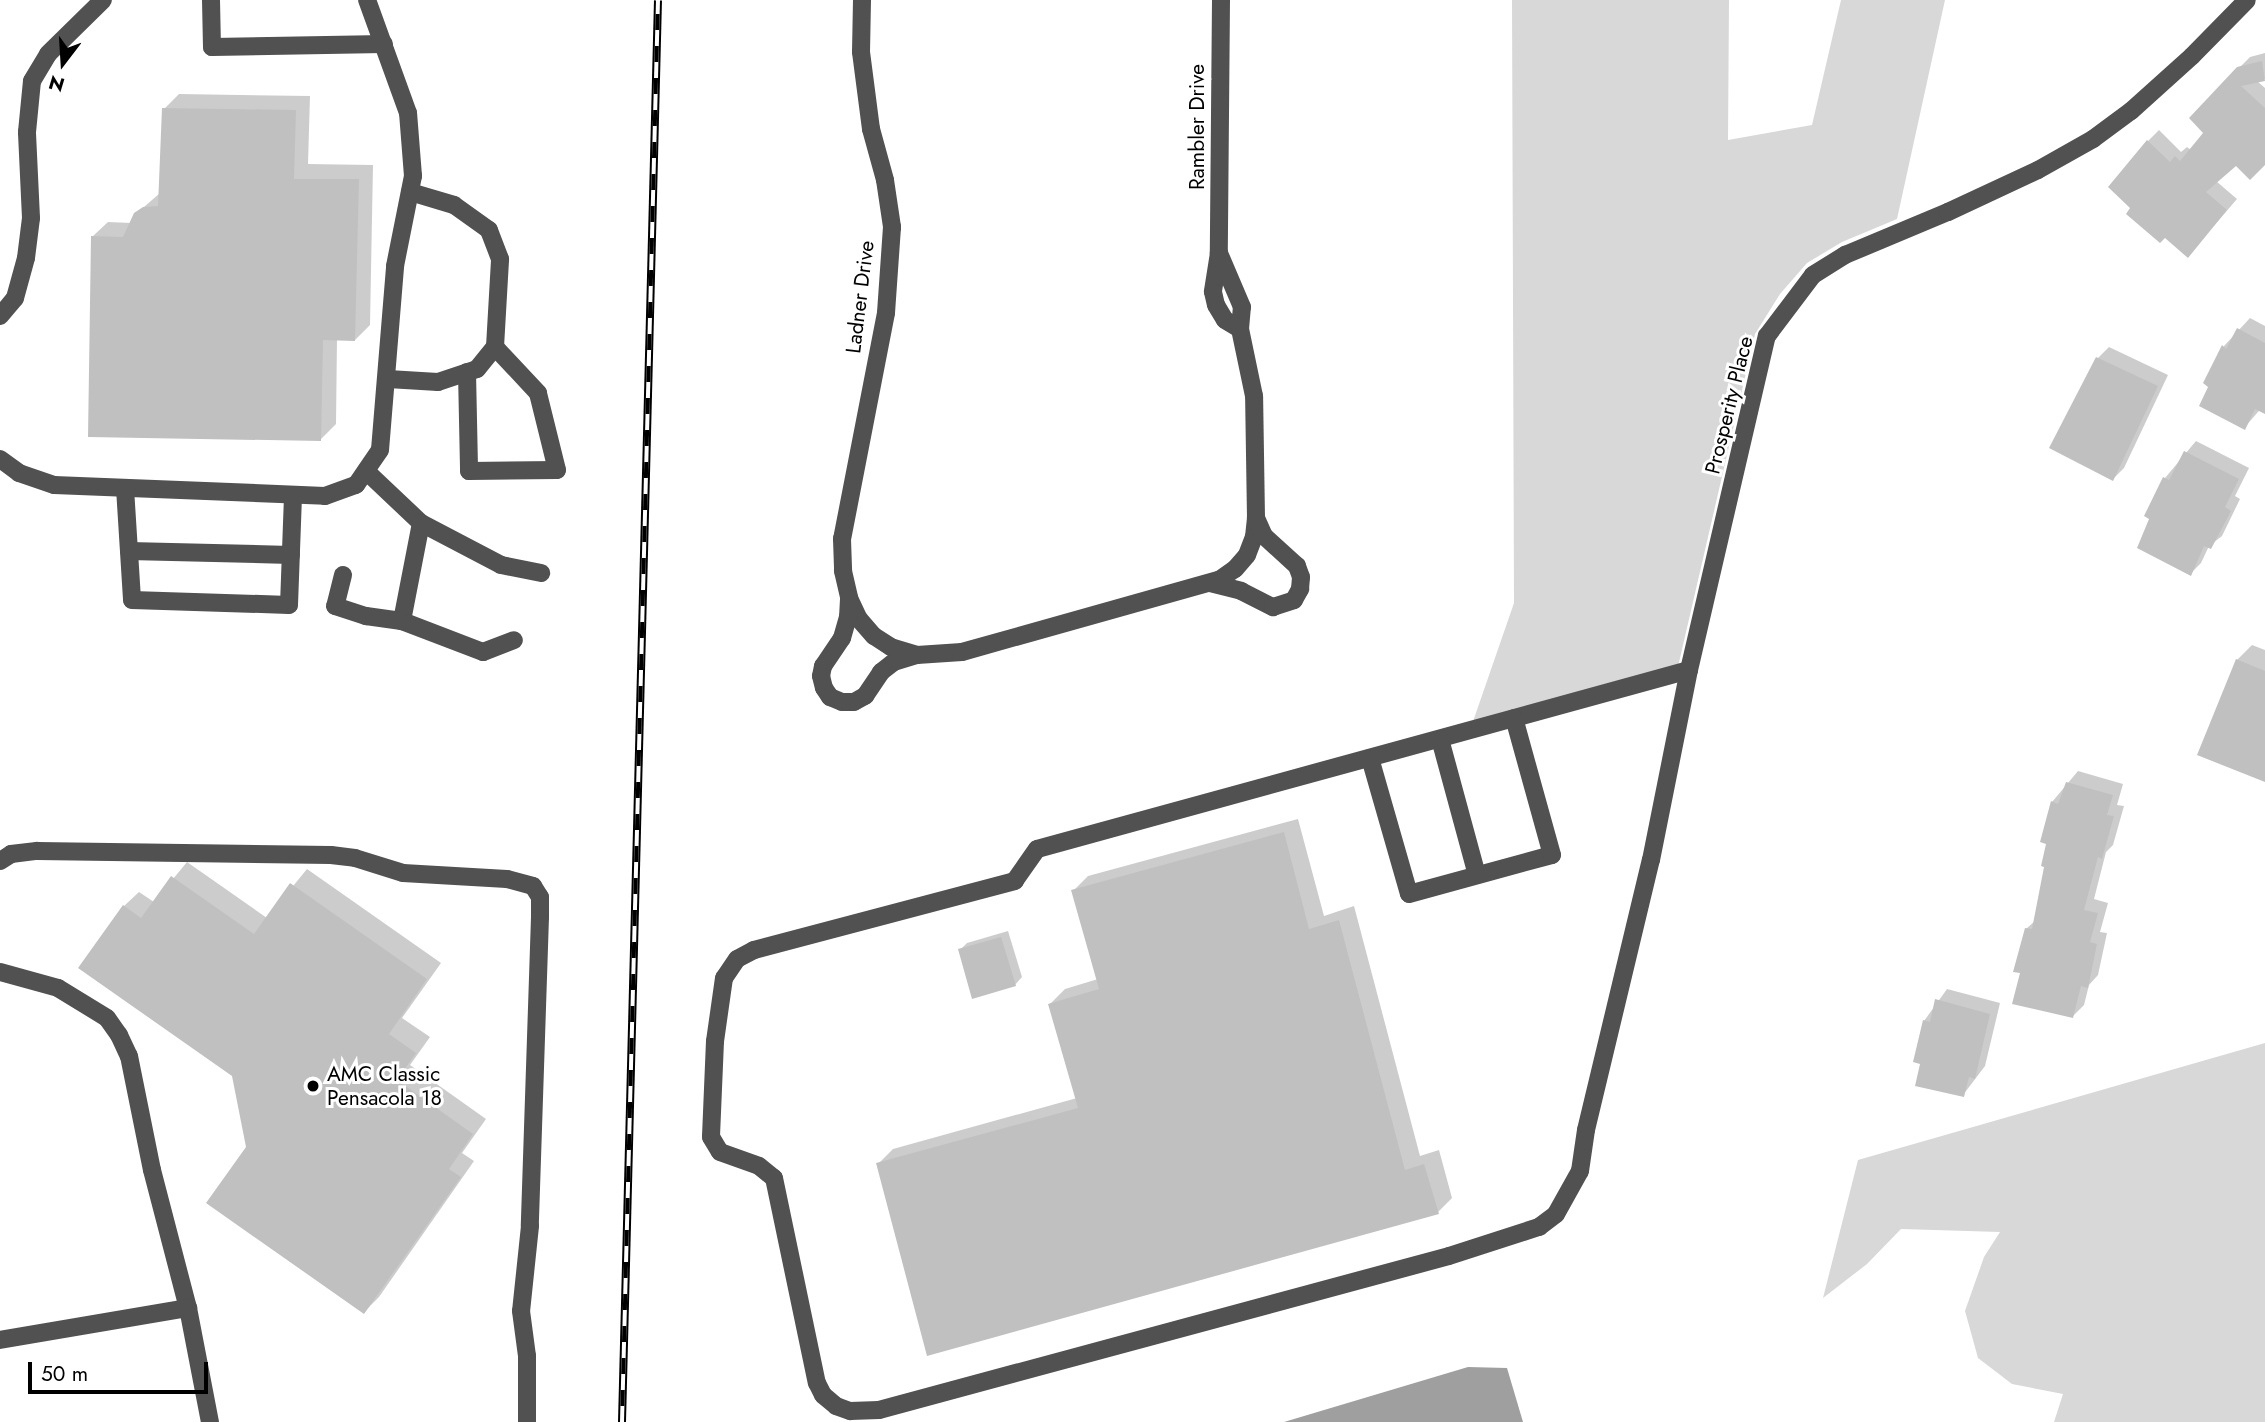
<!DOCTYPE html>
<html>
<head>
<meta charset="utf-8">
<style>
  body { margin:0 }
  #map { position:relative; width:2265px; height:1422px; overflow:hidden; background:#fff; font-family:Jost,sans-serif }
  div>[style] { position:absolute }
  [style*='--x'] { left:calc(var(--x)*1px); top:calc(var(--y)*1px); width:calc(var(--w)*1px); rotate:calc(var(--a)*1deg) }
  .green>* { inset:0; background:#d8d8d8 }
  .water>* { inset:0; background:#9f9f9f }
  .shadow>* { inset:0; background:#0003 }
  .building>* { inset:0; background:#c0c0c0 }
  .minor>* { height:18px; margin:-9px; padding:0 9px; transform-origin:9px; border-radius:9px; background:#515151 }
  .rail>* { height:8px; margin-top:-4px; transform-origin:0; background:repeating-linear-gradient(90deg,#fff 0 16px,#000 0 32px); box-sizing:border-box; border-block:2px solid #000 }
  .dots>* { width:19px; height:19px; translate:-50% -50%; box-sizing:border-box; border:4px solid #fff; border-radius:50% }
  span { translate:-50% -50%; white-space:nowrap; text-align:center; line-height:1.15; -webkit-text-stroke:6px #fff; paint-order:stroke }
  .street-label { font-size:21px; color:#000 }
  .poi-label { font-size:21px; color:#000 }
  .left { translate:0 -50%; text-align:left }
  .north { position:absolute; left:28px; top:28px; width:70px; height:70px; -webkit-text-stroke:5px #fff; paint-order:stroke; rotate:197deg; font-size:19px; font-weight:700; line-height:28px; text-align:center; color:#000 }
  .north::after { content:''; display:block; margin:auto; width:24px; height:32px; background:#000; clip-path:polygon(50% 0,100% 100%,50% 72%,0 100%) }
  .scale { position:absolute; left:28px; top:1362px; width:180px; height:32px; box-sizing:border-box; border:4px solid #000; border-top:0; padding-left:9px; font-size:21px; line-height:24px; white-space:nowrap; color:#000; -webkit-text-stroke:5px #fff; paint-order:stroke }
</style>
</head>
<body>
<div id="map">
  <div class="green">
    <div style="clip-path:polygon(1512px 0,1729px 0,1728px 140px,1812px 125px,1841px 0,1945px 0,1897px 219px,1842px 242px,1807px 263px,1780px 294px,1755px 334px,1677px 671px,1469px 733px,1514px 603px)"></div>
    <div style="clip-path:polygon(2265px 1043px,2265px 1422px,2054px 1422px,2063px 1394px,2012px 1384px,1978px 1358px,1965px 1311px,1984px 1257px,2000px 1232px,1901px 1229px,1867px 1264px,1823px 1298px,1858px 1160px)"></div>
  </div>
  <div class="water">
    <div style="clip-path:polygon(1468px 1367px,1507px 1368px,1523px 1422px,1284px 1422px)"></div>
  </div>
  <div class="shadow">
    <div style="clip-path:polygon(2265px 53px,2265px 79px,2257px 81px,2265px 88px,2265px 163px,2236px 164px,2216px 181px,2237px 199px,2188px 256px,2133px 208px,2148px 141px,2159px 130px,2181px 152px,2187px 147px,2191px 150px,2205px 133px,2239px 68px,2250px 57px)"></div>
    <div style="clip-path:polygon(179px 94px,310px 96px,308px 164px,373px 165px,370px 325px,355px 340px,337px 339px,336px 424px,321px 439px,93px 236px,108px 222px,132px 223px,136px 214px,160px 193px,164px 109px)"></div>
    <div style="clip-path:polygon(2250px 318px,2265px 326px,2265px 404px,2244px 428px,2205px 383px,2224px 346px)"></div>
    <div style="clip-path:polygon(2109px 347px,2168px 375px,2124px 468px,2113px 479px,2051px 447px,2098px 358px)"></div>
    <div style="clip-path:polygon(2196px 441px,2249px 468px,2235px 496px,2240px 499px,2222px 536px,2209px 546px,2201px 563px,2190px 574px,2165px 478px)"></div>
    <div style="clip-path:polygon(2252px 645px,2265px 650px,2265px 780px,2237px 660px)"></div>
    <div style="clip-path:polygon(2078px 771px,2123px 784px,2117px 805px,2124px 806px,2113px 845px,2106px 852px,2094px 899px,2108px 903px,2100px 932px,2107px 933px,2098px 975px,2089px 985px,2084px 1005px,2073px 1016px,2022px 972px,2026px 929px,2036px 920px,2046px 866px,2052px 802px)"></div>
    <div style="clip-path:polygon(1298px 819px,1324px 916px,1354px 906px,1420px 1156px,1439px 1150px,1452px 1198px,1438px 1212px,878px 1164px,893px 1149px,1077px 1098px,1050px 1004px,1065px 989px,1098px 979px,1073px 891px,1088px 876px)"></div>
    <div style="clip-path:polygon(187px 862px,267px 918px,307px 869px,441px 963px,402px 1018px,430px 1037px,410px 1065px,486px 1119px,462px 1153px,474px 1161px,379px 1297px,364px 1312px,248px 1148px,233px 1075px,124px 906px,139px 892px,154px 902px)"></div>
    <div style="clip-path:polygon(1008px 931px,1022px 977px,1015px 985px,960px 950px,967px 943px)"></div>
    <div style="clip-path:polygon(1947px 989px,2000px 1003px,1985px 1066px,1963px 1095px,1922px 1063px,1924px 1021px)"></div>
  </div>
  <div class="building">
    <div style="clip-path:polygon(2262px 61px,2265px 81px,2241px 86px,2265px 108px,2265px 165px,2250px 180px,2236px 166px,2206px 192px,2227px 210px,2188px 258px,2165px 238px,2160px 243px,2126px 214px,2130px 208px,2108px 187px,2147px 140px,2170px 162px,2175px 156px,2180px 161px,2203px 133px,2189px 118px,2237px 67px)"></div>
    <div style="clip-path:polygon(162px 108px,296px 110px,294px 179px,359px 179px,355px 341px,323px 340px,321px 441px,88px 437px,91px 236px,123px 237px,134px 213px,143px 207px,158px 206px)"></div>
    <div style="clip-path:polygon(2237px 328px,2265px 343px,2265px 414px,2255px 409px,2245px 430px,2199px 406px,2208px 387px,2203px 383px,2222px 345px,2226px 349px)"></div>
    <div style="clip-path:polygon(2096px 357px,2158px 386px,2113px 481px,2049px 448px)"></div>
    <div style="clip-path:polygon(2184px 451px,2239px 479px,2225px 507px,2231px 511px,2211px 549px,2204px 546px,2191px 576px,2137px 548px,2149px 519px,2144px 516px,2163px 477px,2169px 480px)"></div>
    <div style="clip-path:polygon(2236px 659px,2265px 671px,2265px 782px,2197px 755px)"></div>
    <div style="clip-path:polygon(2066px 782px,2113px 795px,2107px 815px,2114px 816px,2102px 859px,2098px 857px,2084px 910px,2098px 913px,2090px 942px,2097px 944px,2088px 988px,2081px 986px,2073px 1018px,2012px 1004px,2020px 973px,2013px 972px,2025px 928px,2032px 929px,2044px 867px,2041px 866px,2046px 844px,2040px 842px,2051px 801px,2058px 804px)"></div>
    <div style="clip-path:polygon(1284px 832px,1309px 929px,1339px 920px,1405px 1170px,1424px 1164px,1439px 1214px,927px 1356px,876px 1163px,1078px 1108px,1048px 1004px,1099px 989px,1071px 890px)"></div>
    <div style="clip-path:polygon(171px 876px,254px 934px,290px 883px,427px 979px,389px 1034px,416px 1053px,397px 1080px,473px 1134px,449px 1169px,461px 1177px,364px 1314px,206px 1203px,246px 1147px,232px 1076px,78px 968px,123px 905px,141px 918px)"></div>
    <div style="clip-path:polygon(1001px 937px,1016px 986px,972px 999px,958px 949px)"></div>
    <div style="clip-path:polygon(1935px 999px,1990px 1014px,1975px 1079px,1969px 1077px,1964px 1097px,1915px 1086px,1920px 1064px,1913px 1062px,1923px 1020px,1930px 1022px)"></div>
  </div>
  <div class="minor">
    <div style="--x:211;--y:0;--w:47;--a:88.8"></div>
    <div style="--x:212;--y:47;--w:172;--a:-1"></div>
    <div style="--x:862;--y:0;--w:52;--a:91.1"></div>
    <div style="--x:861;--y:52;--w:78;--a:82.6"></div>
    <div style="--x:871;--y:129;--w:53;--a:74.6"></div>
    <div style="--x:885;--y:180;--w:48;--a:81.5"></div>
    <div style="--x:892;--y:227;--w:86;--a:94"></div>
    <div style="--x:886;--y:313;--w:230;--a:101"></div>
    <div style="--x:842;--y:539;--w:32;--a:88"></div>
    <div style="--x:843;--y:571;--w:28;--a:77"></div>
    <div style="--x:849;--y:598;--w:23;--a:65"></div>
    <div style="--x:859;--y:619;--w:23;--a:49"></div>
    <div style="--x:874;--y:636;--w:20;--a:33"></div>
    <div style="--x:891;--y:647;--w:27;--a:17"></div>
    <div style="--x:917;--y:655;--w:45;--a:-3.8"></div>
    <div style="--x:962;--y:652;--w:267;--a:-15.7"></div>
    <div style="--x:1219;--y:580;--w:19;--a:-35"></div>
    <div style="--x:1235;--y:569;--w:18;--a:-49"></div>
    <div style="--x:1247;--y:555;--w:19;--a:-69"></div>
    <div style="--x:1254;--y:537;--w:19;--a:-84"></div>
    <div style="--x:1221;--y:0;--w:253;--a:90.5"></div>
    <div style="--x:1219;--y:253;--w:39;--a:99"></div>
    <div style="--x:1213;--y:292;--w:13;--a:77"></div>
    <div style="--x:1216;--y:305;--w:17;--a:59"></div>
    <div style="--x:1225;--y:320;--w:17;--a:31"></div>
    <div style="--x:0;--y:316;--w:23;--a:-50"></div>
    <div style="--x:15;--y:298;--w:41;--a:-74.6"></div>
    <div style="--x:26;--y:258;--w:40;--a:-82.9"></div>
    <div style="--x:31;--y:218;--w:86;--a:-92.7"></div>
    <div style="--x:27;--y:132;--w:51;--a:-84.4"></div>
    <div style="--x:32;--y:81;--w:31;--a:-59"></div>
    <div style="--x:48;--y:54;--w:77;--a:-44.5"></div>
    <div style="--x:467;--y:372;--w:99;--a:88.8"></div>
    <div style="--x:469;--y:471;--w:88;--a:-0.7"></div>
    <div style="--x:557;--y:470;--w:79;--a:-103.9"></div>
    <div style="--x:538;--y:393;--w:63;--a:-133.1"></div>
    <div style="--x:388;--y:379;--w:50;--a:3.4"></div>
    <div style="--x:438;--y:382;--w:41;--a:-18.4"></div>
    <div style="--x:477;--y:369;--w:28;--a:-51"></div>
    <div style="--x:495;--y:347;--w:88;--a:-86.7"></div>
    <div style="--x:500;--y:259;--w:31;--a:-111"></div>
    <div style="--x:489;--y:230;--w:43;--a:-144.5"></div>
    <div style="--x:454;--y:205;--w:46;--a:-163.5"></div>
    <div style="--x:0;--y:459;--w:24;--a:36"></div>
    <div style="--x:19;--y:473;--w:37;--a:19"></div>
    <div style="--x:54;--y:485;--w:271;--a:2.3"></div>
    <div style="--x:325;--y:496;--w:33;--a:-20"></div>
    <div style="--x:356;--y:485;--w:42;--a:-55.6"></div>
    <div style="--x:380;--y:450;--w:185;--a:-85.3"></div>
    <div style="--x:395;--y:266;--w:92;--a:-78.7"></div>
    <div style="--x:413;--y:176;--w:63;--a:-94.5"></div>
    <div style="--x:408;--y:113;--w:120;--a:-109.9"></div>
    <div style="--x:366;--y:471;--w:76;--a:43.4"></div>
    <div style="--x:421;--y:523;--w:90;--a:27.7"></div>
    <div style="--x:501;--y:565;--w:41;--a:11.3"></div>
    <div style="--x:125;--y:488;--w:112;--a:86.4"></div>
    <div style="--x:132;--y:600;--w:157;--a:1.8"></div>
    <div style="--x:289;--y:605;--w:110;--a:-87.9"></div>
    <div style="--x:421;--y:523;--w:100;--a:101"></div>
    <div style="--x:402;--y:621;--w:87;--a:20.9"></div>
    <div style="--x:483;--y:652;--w:33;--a:-21"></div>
    <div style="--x:129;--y:551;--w:162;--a:1.4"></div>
    <div style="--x:343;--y:575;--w:32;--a:104"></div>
    <div style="--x:335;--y:606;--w:33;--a:18"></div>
    <div style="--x:366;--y:616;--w:36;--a:8"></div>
    <div style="--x:1210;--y:583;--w:32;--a:14"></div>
    <div style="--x:1241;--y:591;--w:36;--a:27"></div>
    <div style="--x:1273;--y:607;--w:22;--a:-18"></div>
    <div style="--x:1294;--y:600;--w:13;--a:-61"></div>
    <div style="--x:1300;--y:589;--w:12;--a:-85"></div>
    <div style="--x:1301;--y:577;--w:12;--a:-110"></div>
    <div style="--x:1297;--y:566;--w:45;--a:-137.7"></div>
    <div style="--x:1264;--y:536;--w:20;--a:-114"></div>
    <div style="--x:1256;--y:518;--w:122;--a:-90.9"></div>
    <div style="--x:1254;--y:396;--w:68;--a:-101.8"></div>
    <div style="--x:1240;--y:329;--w:22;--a:-85"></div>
    <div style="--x:1242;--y:307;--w:59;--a:-113.1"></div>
    <div style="--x:849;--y:599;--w:18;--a:93"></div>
    <div style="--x:848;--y:617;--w:22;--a:106"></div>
    <div style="--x:842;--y:638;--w:34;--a:124"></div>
    <div style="--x:823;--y:666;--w:10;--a:101"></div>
    <div style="--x:821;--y:676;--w:12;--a:76"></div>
    <div style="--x:824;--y:688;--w:11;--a:56"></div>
    <div style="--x:830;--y:697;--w:13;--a:23"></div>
    <div style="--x:842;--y:702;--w:12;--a:0"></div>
    <div style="--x:854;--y:702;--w:13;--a:-29"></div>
    <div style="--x:865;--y:696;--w:29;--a:-56"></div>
    <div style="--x:881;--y:672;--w:16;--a:-38"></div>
    <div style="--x:894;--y:662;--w:24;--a:-17"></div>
    <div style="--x:1689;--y:670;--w:676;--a:164.65"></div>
    <div style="--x:1037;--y:849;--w:39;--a:125"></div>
    <div style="--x:1015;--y:881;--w:270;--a:165.2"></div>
    <div style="--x:754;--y:950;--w:19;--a:152"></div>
    <div style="--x:737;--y:959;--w:23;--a:124"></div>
    <div style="--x:724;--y:978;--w:64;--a:98.1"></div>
    <div style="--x:715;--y:1041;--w:96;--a:92.4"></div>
    <div style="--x:711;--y:1137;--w:17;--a:59"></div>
    <div style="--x:720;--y:1152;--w:41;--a:19.7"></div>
    <div style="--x:759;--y:1166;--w:19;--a:39"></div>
    <div style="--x:774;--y:1178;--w:209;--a:78.2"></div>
    <div style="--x:817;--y:1383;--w:13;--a:63"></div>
    <div style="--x:823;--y:1395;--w:17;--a:40"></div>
    <div style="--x:836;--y:1406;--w:15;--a:20"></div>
    <div style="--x:850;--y:1411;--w:29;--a:-2"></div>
    <div style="--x:879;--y:1410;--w:590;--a:-15.12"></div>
    <div style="--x:1449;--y:1256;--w:95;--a:-17.9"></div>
    <div style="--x:1539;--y:1227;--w:21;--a:-37"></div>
    <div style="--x:1556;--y:1214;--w:49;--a:-60.8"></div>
    <div style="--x:1580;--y:1171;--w:41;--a:-81.7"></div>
    <div style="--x:1586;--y:1130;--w:278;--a:-76.5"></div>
    <div style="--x:1651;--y:860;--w:194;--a:-78.7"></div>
    <div style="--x:1689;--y:670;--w:343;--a:-76.9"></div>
    <div style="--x:1767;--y:336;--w:76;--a:-53"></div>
    <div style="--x:1813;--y:275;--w:38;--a:-32"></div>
    <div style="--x:1845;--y:255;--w:112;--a:-22.7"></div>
    <div style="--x:1948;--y:212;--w:99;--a:-25"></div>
    <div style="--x:2038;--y:170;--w:63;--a:-29.4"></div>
    <div style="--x:2093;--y:139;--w:47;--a:-36.4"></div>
    <div style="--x:2131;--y:111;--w:82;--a:-42"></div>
    <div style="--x:2192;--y:56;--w:78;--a:-45.5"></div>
    <div style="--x:1440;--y:739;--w:141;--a:74.8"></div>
    <div style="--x:1370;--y:758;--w:141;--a:74"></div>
    <div style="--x:1409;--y:894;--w:148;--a:-15.3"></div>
    <div style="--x:1552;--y:855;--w:142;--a:-105.5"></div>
    <div style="--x:0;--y:861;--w:13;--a:-32"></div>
    <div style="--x:11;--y:854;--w:26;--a:-7"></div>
    <div style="--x:37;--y:851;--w:294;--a:0.8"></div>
    <div style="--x:331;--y:855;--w:24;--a:7"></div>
    <div style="--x:355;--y:858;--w:50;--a:17.4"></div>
    <div style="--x:403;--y:873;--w:104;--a:3.3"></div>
    <div style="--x:507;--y:879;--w:27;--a:15"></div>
    <div style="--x:533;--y:886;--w:13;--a:58"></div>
    <div style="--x:540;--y:897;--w:20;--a:90"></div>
    <div style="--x:540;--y:917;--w:309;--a:91.9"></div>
    <div style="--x:530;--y:1226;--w:85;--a:96"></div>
    <div style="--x:521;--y:1311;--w:45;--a:82.4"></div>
    <div style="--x:527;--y:1356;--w:66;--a:90"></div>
    <div style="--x:0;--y:972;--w:60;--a:15.4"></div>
    <div style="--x:58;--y:988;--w:57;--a:31.5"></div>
    <div style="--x:107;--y:1018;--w:21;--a:55"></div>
    <div style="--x:119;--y:1035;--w:23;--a:65"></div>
    <div style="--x:129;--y:1056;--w:116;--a:78.6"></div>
    <div style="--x:152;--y:1170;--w:143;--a:75.4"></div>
    <div style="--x:0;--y:1340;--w:191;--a:-9.7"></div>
    <div style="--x:188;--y:1308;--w:116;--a:79.1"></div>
  </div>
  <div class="rail">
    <div style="--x:622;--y:1422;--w:1422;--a:-88.55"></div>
  </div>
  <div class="dots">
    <div style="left:313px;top:1086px;background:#000"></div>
  </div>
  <div class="street-label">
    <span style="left:1197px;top:127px;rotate:-90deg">Rambler Drive</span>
    <span style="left:860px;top:297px;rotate:-83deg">Ladner Drive</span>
    <span style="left:1729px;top:405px;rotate:-76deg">Prosperity Place</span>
  </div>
  <div class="poi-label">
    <span class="left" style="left:327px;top:1086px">AMC Classic<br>Pensacola 18</span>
  </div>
  <div class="north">N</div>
  <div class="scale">50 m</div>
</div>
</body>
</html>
